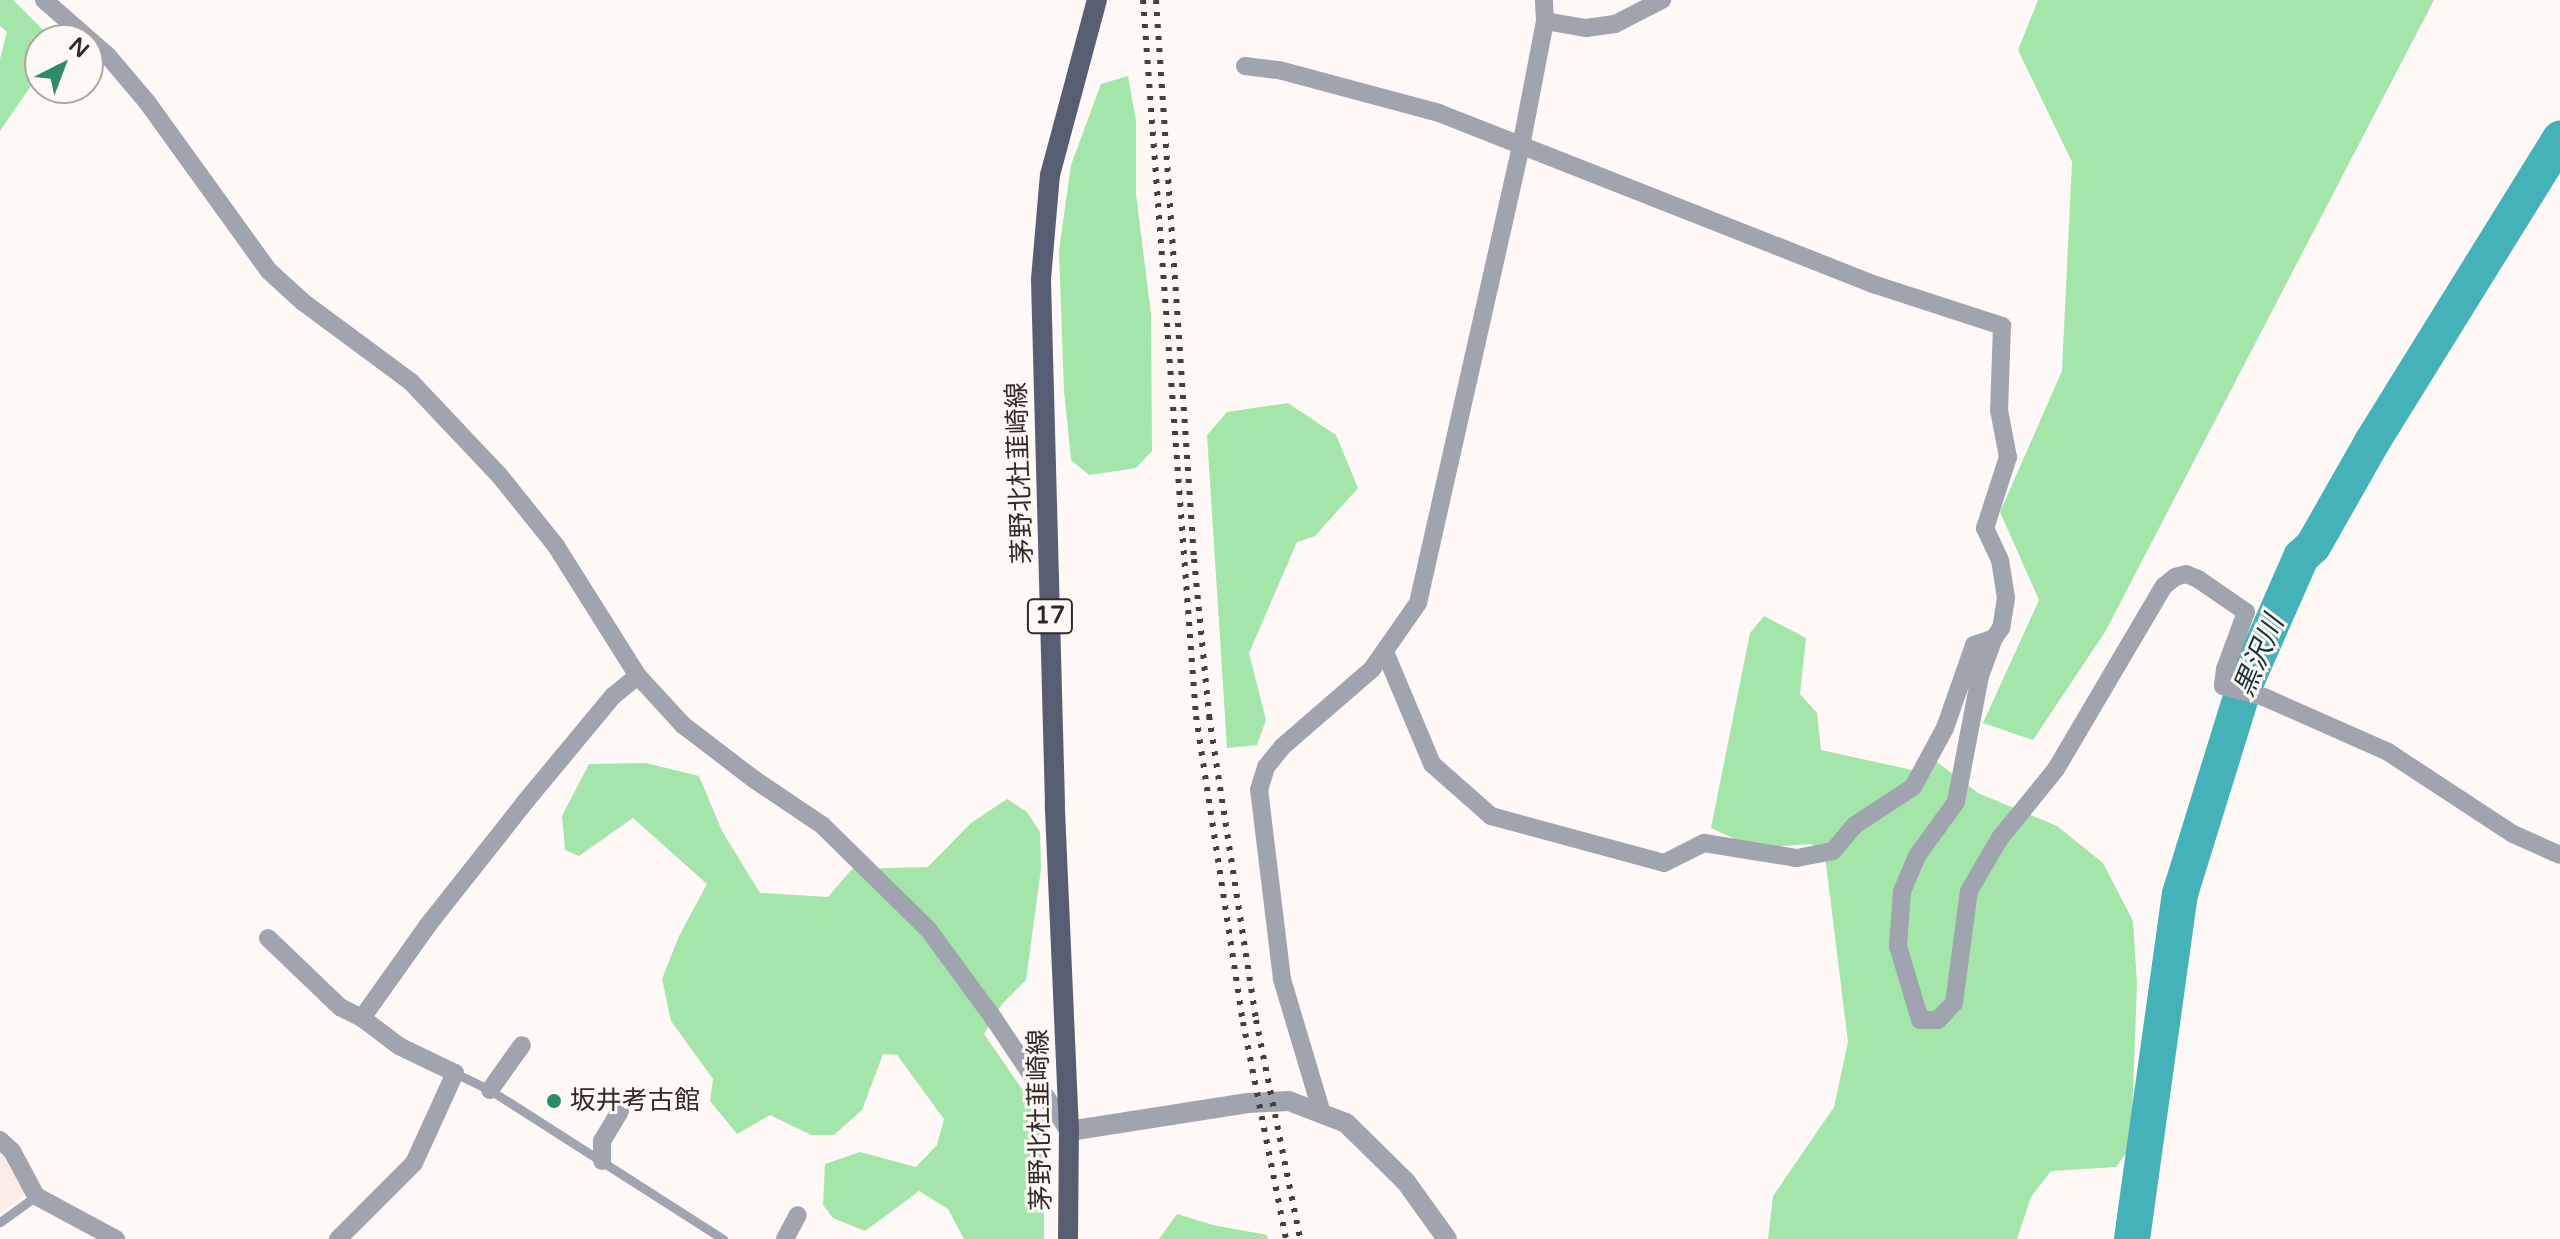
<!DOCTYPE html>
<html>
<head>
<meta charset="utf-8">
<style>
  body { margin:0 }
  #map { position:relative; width:2560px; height:1239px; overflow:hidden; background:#fef8f6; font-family:"Varela Round","Noto Sans JP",sans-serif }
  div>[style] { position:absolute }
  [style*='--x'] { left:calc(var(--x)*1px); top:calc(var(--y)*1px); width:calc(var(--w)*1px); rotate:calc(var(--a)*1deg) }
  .built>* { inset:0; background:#fcece7 }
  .green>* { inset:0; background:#a4e5aa }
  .river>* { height:36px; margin:-18px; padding:0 18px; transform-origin:18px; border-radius:18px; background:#45b1b8 }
  .service>* { height:9px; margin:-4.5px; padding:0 4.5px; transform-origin:4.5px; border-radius:4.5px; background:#a0a4af }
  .minor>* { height:18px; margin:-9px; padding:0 9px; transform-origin:9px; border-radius:9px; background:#a0a4af }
  .tertiary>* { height:20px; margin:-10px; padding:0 10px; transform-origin:10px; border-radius:10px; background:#a0a4af }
  .primary>* { height:20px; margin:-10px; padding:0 10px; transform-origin:10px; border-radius:10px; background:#585e71 }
  .rail>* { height:6px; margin-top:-3px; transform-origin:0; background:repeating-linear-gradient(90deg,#493e3a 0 4px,transparent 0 12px) }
  .dots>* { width:22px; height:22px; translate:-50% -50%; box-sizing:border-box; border:4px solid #fef8f6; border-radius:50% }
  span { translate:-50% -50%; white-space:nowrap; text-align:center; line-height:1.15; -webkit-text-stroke:6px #fef8f6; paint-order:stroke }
  .shield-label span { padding:2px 6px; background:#fef8f6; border:2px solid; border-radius:6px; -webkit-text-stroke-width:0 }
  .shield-label { font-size:24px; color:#332823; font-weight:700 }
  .street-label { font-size:26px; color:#332823 }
  .poi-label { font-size:26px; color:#332823 }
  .left { translate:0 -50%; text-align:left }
  .water-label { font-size:28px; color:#193133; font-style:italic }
  .north { position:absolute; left:24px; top:24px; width:80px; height:80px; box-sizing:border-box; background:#fef8f6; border:2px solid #ada5a2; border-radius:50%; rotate:42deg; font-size:22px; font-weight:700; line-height:32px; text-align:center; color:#332823 }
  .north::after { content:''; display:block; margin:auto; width:28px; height:36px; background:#2c8c64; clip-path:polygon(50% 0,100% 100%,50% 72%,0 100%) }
</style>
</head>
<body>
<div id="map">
  <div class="built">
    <div style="clip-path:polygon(0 1151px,27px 1194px,0 1213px)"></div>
  </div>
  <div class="green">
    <div style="clip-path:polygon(0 0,13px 0,44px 31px,31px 86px,0 131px,0 59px,7px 32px,0 26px)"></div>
    <div style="clip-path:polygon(2038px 0,2434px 0,2105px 632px,2033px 740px,1983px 723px,2039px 600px,2000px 512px,2062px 371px,2072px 162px,2018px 50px)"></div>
    <div style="clip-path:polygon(1128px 76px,1136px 121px,1136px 194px,1151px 314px,1152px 451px,1136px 468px,1089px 475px,1071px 460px,1064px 391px,1059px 251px,1071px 165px,1101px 84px)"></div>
    <div style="clip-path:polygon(1288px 403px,1336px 435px,1358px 488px,1315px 536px,1297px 542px,1249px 653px,1266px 720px,1257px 745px,1227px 748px,1207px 435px,1227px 412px)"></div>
    <div style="clip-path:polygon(1764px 616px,1806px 638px,1800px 694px,1817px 713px,1821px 750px,1917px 771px,1933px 759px,1978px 793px,2057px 826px,2103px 863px,2133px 921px,2137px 984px,2131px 1146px,2116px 1167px,2051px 1171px,2031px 1197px,2017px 1239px,1768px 1239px,1773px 1196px,1834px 1107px,1848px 1042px,1825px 856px,1811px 844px,1755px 848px,1711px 828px,1750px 633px)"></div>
    <div style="clip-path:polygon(646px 763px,699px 776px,722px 831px,760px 893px,828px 897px,852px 869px,928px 867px,971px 823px,1007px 799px,1027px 812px,1040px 832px,1041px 869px,1026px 980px,1002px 1004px,984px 1034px,1044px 1121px,1044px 1239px,964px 1239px,948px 1209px,919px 1191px,865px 1231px,833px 1218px,823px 1205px,825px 1164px,860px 1152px,916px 1167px,937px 1145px,944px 1119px,897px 1055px,883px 1054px,862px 1110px,834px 1135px,811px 1135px,770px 1115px,737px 1134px,710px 1101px,713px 1079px,671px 1021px,662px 979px,679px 936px,707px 884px,633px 818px,579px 856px,565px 850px,562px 816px,589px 764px)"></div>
    <div style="clip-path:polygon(1177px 1214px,1213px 1225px,1267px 1235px,1268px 1239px,1159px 1239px)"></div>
  </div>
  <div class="river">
    <div style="--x:2132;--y:1239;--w:348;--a:-82.1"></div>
    <div style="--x:2180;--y:894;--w:217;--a:-72.8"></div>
    <div style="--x:2244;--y:687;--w:142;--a:-66.3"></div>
    <div style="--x:2301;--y:557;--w:16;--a:-43"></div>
    <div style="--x:2313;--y:546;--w:120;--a:-60.4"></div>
    <div style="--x:2372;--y:442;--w:357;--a:-58.2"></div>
  </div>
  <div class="service">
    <div style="--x:455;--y:1073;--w:39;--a:26"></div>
    <div style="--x:490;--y:1090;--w:277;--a:32.6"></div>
    <div style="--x:0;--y:1222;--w:44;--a:-35.8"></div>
  </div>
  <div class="minor">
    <div style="--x:44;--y:0;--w:85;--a:41.2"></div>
    <div style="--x:108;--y:56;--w:60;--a:49.7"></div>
    <div style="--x:147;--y:102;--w:208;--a:54.2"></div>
    <div style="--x:269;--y:271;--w:46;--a:42.4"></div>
    <div style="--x:303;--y:302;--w:134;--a:36.5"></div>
    <div style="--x:411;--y:382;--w:128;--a:46.6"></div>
    <div style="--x:499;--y:475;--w:91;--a:51.2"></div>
    <div style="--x:556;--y:546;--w:154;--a:57.8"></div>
    <div style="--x:638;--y:676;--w:67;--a:47.4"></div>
    <div style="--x:683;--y:725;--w:91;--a:37.4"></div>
    <div style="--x:755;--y:780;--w:81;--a:33.9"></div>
    <div style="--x:822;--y:825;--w:148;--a:44.5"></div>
    <div style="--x:928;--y:929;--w:112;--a:53.7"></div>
    <div style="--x:994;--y:1019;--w:135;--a:56.2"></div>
    <div style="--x:1545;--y:21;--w:42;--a:9.7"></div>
    <div style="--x:1586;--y:28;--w:29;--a:-8"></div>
    <div style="--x:1615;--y:24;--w:53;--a:-27.1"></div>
    <div style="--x:1245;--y:66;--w:34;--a:7"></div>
    <div style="--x:1279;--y:70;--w:166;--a:15"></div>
    <div style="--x:1439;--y:113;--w:470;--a:21.5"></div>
    <div style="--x:1876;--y:285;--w:133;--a:18"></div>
    <div style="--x:2002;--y:326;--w:84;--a:92"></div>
    <div style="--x:1999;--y:410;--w:48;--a:79.2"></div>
    <div style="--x:2008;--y:457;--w:75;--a:107.9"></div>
    <div style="--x:1985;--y:528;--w:35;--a:65"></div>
    <div style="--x:2000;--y:560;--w:38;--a:81"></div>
    <div style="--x:2006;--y:598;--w:30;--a:99"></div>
    <div style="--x:2001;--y:628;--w:12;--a:125"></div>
    <div style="--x:1994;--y:638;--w:40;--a:110.2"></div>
    <div style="--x:1980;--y:676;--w:128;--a:100.8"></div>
    <div style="--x:1956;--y:802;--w:67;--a:125.8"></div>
    <div style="--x:1917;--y:856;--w:38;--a:113"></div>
    <div style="--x:1902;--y:891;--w:55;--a:94.2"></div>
    <div style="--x:1898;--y:946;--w:77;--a:73.4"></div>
    <div style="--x:1920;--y:1020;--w:18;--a:0"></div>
    <div style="--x:1938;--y:1020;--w:23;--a:-47"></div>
    <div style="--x:1954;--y:1003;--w:113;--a:-82.4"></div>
    <div style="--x:1969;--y:891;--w:61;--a:-59.7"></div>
    <div style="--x:2000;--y:838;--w:89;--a:-50.9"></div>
    <div style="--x:2056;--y:769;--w:212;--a:-59.5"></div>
    <div style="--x:2164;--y:586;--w:14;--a:-39"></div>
    <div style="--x:2175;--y:577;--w:11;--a:-15"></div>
    <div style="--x:2186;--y:574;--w:13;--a:23"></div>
    <div style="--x:2198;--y:579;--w:58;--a:34.5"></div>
    <div style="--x:2246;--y:612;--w:61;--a:110.2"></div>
    <div style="--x:2225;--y:669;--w:17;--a:97"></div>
    <div style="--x:2223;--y:686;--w:42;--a:15"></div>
    <div style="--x:2264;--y:697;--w:136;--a:23.9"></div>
    <div style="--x:2388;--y:752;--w:149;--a:33.3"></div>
    <div style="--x:2513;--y:834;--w:51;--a:24.1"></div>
    <div style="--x:1385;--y:652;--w:121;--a:67.2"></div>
    <div style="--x:1432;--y:764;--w:79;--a:41.4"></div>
    <div style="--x:1491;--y:816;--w:179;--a:15.2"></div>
    <div style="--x:1664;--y:863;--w:45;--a:-26.6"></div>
    <div style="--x:1704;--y:843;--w:94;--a:9.2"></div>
    <div style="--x:1797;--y:858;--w:37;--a:-11"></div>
    <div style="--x:1833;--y:851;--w:34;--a:-50"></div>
    <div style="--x:1855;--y:825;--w:69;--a:-33.2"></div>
    <div style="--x:1913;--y:787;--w:67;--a:-61.5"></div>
    <div style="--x:1945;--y:728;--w:88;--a:-70.7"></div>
    <div style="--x:1974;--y:645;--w:21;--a:-19"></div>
    <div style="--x:268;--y:938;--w:100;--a:43.8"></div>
    <div style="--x:340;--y:1007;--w:25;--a:27"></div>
    <div style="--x:490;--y:1090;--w:55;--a:-54.6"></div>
    <div style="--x:1321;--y:1110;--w:137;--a:-106.6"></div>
    <div style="--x:1282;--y:979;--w:190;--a:-96.9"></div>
    <div style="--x:1259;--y:790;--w:24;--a:-73"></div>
    <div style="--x:1266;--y:767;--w:26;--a:-51"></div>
    <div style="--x:1282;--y:747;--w:119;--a:-40.9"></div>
    <div style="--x:1372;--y:669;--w:80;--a:-55.1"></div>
    <div style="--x:1418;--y:603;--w:468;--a:-77.3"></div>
    <div style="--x:1521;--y:146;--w:127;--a:-79.1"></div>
    <div style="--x:1545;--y:21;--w:21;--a:-93"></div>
    <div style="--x:0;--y:1140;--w:16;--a:43"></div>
    <div style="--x:12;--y:1151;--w:51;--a:61.9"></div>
    <div style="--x:36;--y:1196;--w:91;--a:28.3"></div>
    <div style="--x:602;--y:1161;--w:20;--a:-90"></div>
    <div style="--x:602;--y:1141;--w:35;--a:-59"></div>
    <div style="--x:338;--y:1239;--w:107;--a:-45"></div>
    <div style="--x:414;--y:1163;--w:99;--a:-65.5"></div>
    <div style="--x:455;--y:1073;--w:62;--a:-154.3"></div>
    <div style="--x:399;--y:1046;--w:46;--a:-142.9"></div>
    <div style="--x:362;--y:1018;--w:114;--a:-54.6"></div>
    <div style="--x:428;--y:925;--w:157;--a:-51.7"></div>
    <div style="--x:525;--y:802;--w:138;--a:-50.3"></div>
    <div style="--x:613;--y:696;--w:32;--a:-39"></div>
    <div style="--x:785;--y:1239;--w:27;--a:-62"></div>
  </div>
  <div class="tertiary">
    <div style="--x:1069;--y:1131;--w:181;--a:-8.9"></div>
    <div style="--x:1248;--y:1103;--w:41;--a:-2.8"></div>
    <div style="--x:1289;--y:1101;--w:61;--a:21.1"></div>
    <div style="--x:1346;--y:1123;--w:84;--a:44.5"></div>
    <div style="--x:1406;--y:1182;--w:70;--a:54.3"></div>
  </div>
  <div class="primary">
    <div style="--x:1068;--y:1239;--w:108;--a:-89.5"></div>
    <div style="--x:1069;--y:1131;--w:327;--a:-92.5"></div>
    <div style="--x:1055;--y:804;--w:525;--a:-91.53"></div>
    <div style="--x:1041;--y:279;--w:104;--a:-85.1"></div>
    <div style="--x:1050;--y:175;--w:181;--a:-75"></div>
  </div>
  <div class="rail">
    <div style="--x:1143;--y:0;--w:718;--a:85.77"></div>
    <div style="--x:1196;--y:716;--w:310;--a:81.3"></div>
    <div style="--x:1243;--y:1022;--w:221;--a:78.8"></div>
    <div style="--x:1156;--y:0;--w:560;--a:86.11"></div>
    <div style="--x:1194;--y:559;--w:158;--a:84.5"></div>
    <div style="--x:1209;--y:716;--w:308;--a:81.2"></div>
    <div style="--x:1256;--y:1020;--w:223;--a:78.6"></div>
  </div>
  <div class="dots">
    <div style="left:554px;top:1101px;background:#2c8c64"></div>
  </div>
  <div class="shield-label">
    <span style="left:1050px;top:616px">17</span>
  </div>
  <div class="street-label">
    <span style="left:1020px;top:473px;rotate:-92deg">茅野北杜韮崎線</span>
    <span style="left:1040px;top:1120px;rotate:-91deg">茅野北杜韮崎線</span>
  </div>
  <div class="poi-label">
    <span class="left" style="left:570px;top:1101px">坂井考古館</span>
  </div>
  <div class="water-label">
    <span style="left:2259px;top:656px;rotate:-67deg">黒沢川</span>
  </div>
  <div class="north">N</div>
</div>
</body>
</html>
